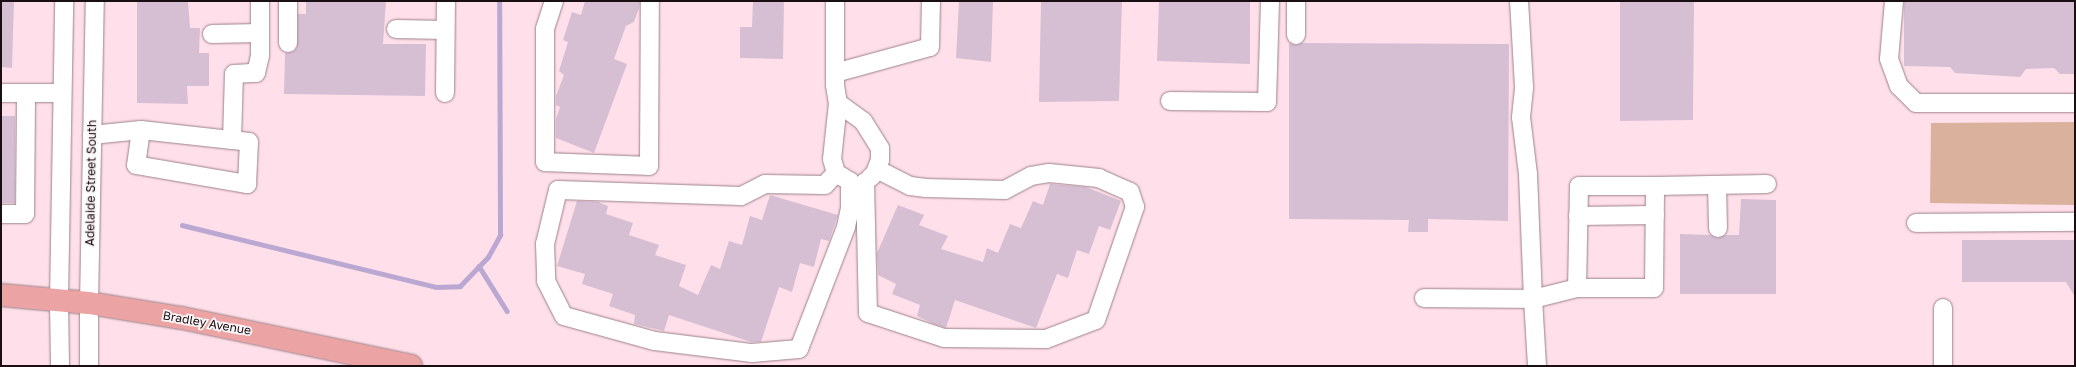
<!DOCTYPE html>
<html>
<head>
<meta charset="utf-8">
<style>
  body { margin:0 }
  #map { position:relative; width:2076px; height:367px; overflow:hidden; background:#ffe0ea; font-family:"Golos Text",sans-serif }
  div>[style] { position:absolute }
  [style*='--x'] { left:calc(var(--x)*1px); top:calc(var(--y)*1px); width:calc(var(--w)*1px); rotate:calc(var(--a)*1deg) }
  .green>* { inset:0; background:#dab19c }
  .stream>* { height:4.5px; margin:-2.25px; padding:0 2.25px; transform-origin:2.25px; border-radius:2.25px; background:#baa8d2 }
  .building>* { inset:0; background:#d6bfd3 }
  .roads { filter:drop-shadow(0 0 1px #9c818a) drop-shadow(0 0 1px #9c818a) }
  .minor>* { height:18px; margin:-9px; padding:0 9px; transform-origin:9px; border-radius:9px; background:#fff }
  .major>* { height:22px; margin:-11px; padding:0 11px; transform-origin:11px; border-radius:11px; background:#eba4a3 }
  span { translate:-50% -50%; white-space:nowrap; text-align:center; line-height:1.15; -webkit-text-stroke:3.5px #fbf5f7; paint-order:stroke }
  .street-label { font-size:12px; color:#190f13 }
  .frame { position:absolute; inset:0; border:2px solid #190f13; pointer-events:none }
</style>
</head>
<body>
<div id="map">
  <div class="green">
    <div style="clip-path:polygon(2075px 122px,2075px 205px,1930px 203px,1931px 123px)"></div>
  </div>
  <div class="stream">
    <div style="--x:182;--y:225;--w:261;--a:13.7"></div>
    <div style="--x:436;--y:287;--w:24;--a:-2"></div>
    <div style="--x:460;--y:286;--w:40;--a:-46"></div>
    <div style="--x:488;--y:257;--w:25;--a:-61"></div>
    <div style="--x:500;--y:235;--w:234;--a:-90.2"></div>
    <div style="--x:479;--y:266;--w:53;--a:58.1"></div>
  </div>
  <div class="building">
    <div style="clip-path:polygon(1px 1px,14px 1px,12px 68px,1px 67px)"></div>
    <div style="clip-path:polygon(137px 1px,188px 1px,190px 28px,200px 28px,199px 53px,209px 53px,209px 86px,187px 86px,188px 104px,137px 103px)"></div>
    <div style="clip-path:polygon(306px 1px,386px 1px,383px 44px,426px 44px,425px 96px,284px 94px,285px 53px,293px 52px,297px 48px,298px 14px,306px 14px)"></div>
    <div style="clip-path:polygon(585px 1px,640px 1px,639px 8px,634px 22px,626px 26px,614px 59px,627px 64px,594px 153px,556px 138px,556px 119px,560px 107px,556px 105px,556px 96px,564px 75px,559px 71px,568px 42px,563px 40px,572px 12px,581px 15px)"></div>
    <div style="clip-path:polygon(753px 1px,784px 1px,783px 59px,740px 58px,740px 27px,752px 27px)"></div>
    <div style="clip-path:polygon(959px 1px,993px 1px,991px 62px,956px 58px)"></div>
    <div style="clip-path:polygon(1041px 1px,1122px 1px,1119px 101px,1039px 102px)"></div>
    <div style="clip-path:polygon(1159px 1px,1250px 1px,1250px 64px,1157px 61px)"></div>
    <div style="clip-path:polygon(1620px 1px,1694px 1px,1693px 120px,1620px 121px)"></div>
    <div style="clip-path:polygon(1904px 1px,2075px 2px,2075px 74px,2060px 74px,2054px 68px,2026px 69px,2020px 77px,1955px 73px,1950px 67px,1904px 66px)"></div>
    <div style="clip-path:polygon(1289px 43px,1296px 45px,1302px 43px,1509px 44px,1508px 221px,1428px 219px,1428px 232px,1408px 232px,1409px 220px,1289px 219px)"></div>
    <div style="clip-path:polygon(1px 116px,15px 116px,15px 203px,1px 203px)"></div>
    <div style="clip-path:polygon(1050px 184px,1086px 187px,1121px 201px,1110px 230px,1099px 226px,1089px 254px,1077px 250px,1068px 278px,1057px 274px,1036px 328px,955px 300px,946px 328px,934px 324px,917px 316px,920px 305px,892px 294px,896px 284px,878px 275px,877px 253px,898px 205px,924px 215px,919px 225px,948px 236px,941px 249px,983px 262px,987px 248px,998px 253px,1010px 224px,1021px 228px,1033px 201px,1043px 205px)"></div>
    <div style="clip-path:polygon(770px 195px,838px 215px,829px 241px,821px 239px,814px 267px,800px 263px,792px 292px,779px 287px,761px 342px,751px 342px,669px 315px,664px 331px,634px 324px,635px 315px,609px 306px,613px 294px,582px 284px,585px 274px,557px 266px,577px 201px,598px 202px,608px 206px,606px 214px,633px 223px,629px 235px,659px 245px,655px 255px,686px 265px,679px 286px,698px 295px,711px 265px,720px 269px,729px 241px,742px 245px,750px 216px,762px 220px)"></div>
    <div style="clip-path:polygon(1741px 199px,1776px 200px,1776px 294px,1680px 294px,1680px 234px,1710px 235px,1718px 238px,1726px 235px,1739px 235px)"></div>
    <div style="clip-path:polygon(1962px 240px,2075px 240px,2075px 297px,2066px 282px,1962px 282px)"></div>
  </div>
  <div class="roads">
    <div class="minor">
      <div style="--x:554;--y:1;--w:29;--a:108"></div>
      <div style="--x:545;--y:29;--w:133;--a:90"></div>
      <div style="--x:545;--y:162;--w:104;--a:2.2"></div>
      <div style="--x:649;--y:166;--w:165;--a:-89.7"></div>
      <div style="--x:835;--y:1;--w:84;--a:90"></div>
      <div style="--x:835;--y:85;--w:18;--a:81"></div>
      <div style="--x:838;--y:103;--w:56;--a:96.1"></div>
      <div style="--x:832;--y:159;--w:15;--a:74"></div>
      <div style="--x:836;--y:173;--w:12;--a:31"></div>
      <div style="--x:1296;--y:1;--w:34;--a:90"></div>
      <div style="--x:1894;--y:1;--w:58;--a:94.9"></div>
      <div style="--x:1889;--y:59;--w:29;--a:70"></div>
      <div style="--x:1899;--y:86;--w:24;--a:45"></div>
      <div style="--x:1916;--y:103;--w:159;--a:0"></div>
      <div style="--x:396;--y:29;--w:49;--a:1.2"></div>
      <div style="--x:212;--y:34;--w:48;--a:-1.2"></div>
      <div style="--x:288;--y:43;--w:42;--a:-90"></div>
      <div style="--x:835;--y:73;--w:98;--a:-15.3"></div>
      <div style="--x:930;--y:47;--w:46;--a:-88.8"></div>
      <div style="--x:1;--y:93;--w:61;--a:0"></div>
      <div style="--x:445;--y:93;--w:92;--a:-89.4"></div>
      <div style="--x:1170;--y:101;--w:97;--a:0.6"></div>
      <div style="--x:1267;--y:102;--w:101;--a:-88.3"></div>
      <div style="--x:838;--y:103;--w:31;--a:36"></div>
      <div style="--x:863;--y:121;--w:32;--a:58"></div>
      <div style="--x:880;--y:148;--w:12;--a:90"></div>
      <div style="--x:880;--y:160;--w:14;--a:111"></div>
      <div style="--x:875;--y:173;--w:7;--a:135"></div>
      <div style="--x:141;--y:130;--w:35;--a:98"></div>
      <div style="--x:136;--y:165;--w:113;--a:9.7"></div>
      <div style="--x:247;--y:184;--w:42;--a:-87.3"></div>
      <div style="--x:249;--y:142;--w:17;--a:-173"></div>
      <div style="--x:92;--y:135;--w:49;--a:-5.8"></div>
      <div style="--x:141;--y:130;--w:92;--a:6.3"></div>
      <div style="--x:232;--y:140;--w:66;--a:-88.3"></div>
      <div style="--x:234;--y:74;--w:22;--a:-3"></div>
      <div style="--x:256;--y:73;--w:18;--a:-77"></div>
      <div style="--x:260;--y:55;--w:54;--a:-90"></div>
      <div style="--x:836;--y:173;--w:16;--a:133"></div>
      <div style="--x:825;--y:185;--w:60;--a:-179"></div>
      <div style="--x:765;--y:184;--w:27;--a:153"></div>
      <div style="--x:741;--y:196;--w:183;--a:-178.1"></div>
      <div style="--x:558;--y:190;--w:56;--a:103.5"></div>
      <div style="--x:545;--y:244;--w:37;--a:88"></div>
      <div style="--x:546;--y:281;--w:39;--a:63"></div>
      <div style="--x:564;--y:316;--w:94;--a:15.4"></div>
      <div style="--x:655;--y:341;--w:98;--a:7.1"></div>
      <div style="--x:752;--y:353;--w:47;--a:-4.9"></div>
      <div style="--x:799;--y:349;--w:131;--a:-68.9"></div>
      <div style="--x:846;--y:227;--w:19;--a:-78"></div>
      <div style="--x:850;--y:208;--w:27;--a:-90"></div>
      <div style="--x:865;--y:182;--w:131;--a:88.7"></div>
      <div style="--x:868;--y:313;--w:80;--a:18.2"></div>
      <div style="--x:944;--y:338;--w:102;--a:0.6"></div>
      <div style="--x:1046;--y:339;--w:53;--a:-20.8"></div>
      <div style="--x:1096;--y:320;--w:120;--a:-71"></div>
      <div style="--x:1135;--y:207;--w:16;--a:-108"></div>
      <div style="--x:1130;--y:192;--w:34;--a:-156"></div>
      <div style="--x:1099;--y:178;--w:50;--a:-174.3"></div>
      <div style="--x:1049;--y:173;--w:18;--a:171"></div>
      <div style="--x:1031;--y:176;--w:30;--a:152"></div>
      <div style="--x:1005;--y:190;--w:79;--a:-178.5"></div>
      <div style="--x:926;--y:188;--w:16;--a:-173"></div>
      <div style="--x:910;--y:186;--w:37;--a:-153"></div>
      <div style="--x:1717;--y:185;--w:43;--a:88.7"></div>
      <div style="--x:1655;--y:186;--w:112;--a:-1"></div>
      <div style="--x:1;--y:214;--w:24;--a:0"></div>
      <div style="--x:25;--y:214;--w:121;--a:-89.5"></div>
      <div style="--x:1578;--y:216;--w:77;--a:-0.7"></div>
      <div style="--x:1916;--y:223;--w:159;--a:-0.4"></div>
      <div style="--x:1424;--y:298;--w:109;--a:0.5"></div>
      <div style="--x:1533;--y:299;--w:125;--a:-92.3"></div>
      <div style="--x:1528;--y:174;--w:57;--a:-97"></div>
      <div style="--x:1521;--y:117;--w:30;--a:-84"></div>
      <div style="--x:1524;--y:87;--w:86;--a:-93.3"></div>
      <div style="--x:60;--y:366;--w:66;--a:-90.9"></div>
      <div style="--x:59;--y:300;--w:299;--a:-89"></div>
      <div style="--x:89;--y:366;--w:63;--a:-90"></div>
      <div style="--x:89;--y:303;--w:302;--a:-88.9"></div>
      <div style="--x:1537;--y:366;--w:67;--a:-93.4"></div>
      <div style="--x:1533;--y:299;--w:45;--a:-14"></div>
      <div style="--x:1577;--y:288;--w:77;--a:0"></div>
      <div style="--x:1654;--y:288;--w:102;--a:-89.4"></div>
      <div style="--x:1655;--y:186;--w:76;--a:180"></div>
      <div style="--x:1579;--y:186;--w:102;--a:91.1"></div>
      <div style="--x:1943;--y:366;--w:58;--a:-90"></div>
    </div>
    <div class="major">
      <div style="--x:1;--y:295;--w:88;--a:5.2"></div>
      <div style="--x:89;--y:303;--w:94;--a:9.2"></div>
      <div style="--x:182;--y:318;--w:234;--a:11.8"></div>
    </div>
  </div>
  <div class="street-label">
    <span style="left:91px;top:183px;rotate:-89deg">Adelaide Street South</span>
    <span style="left:207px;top:323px;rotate:10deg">Bradley Avenue</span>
  </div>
  <div class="frame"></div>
</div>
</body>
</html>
